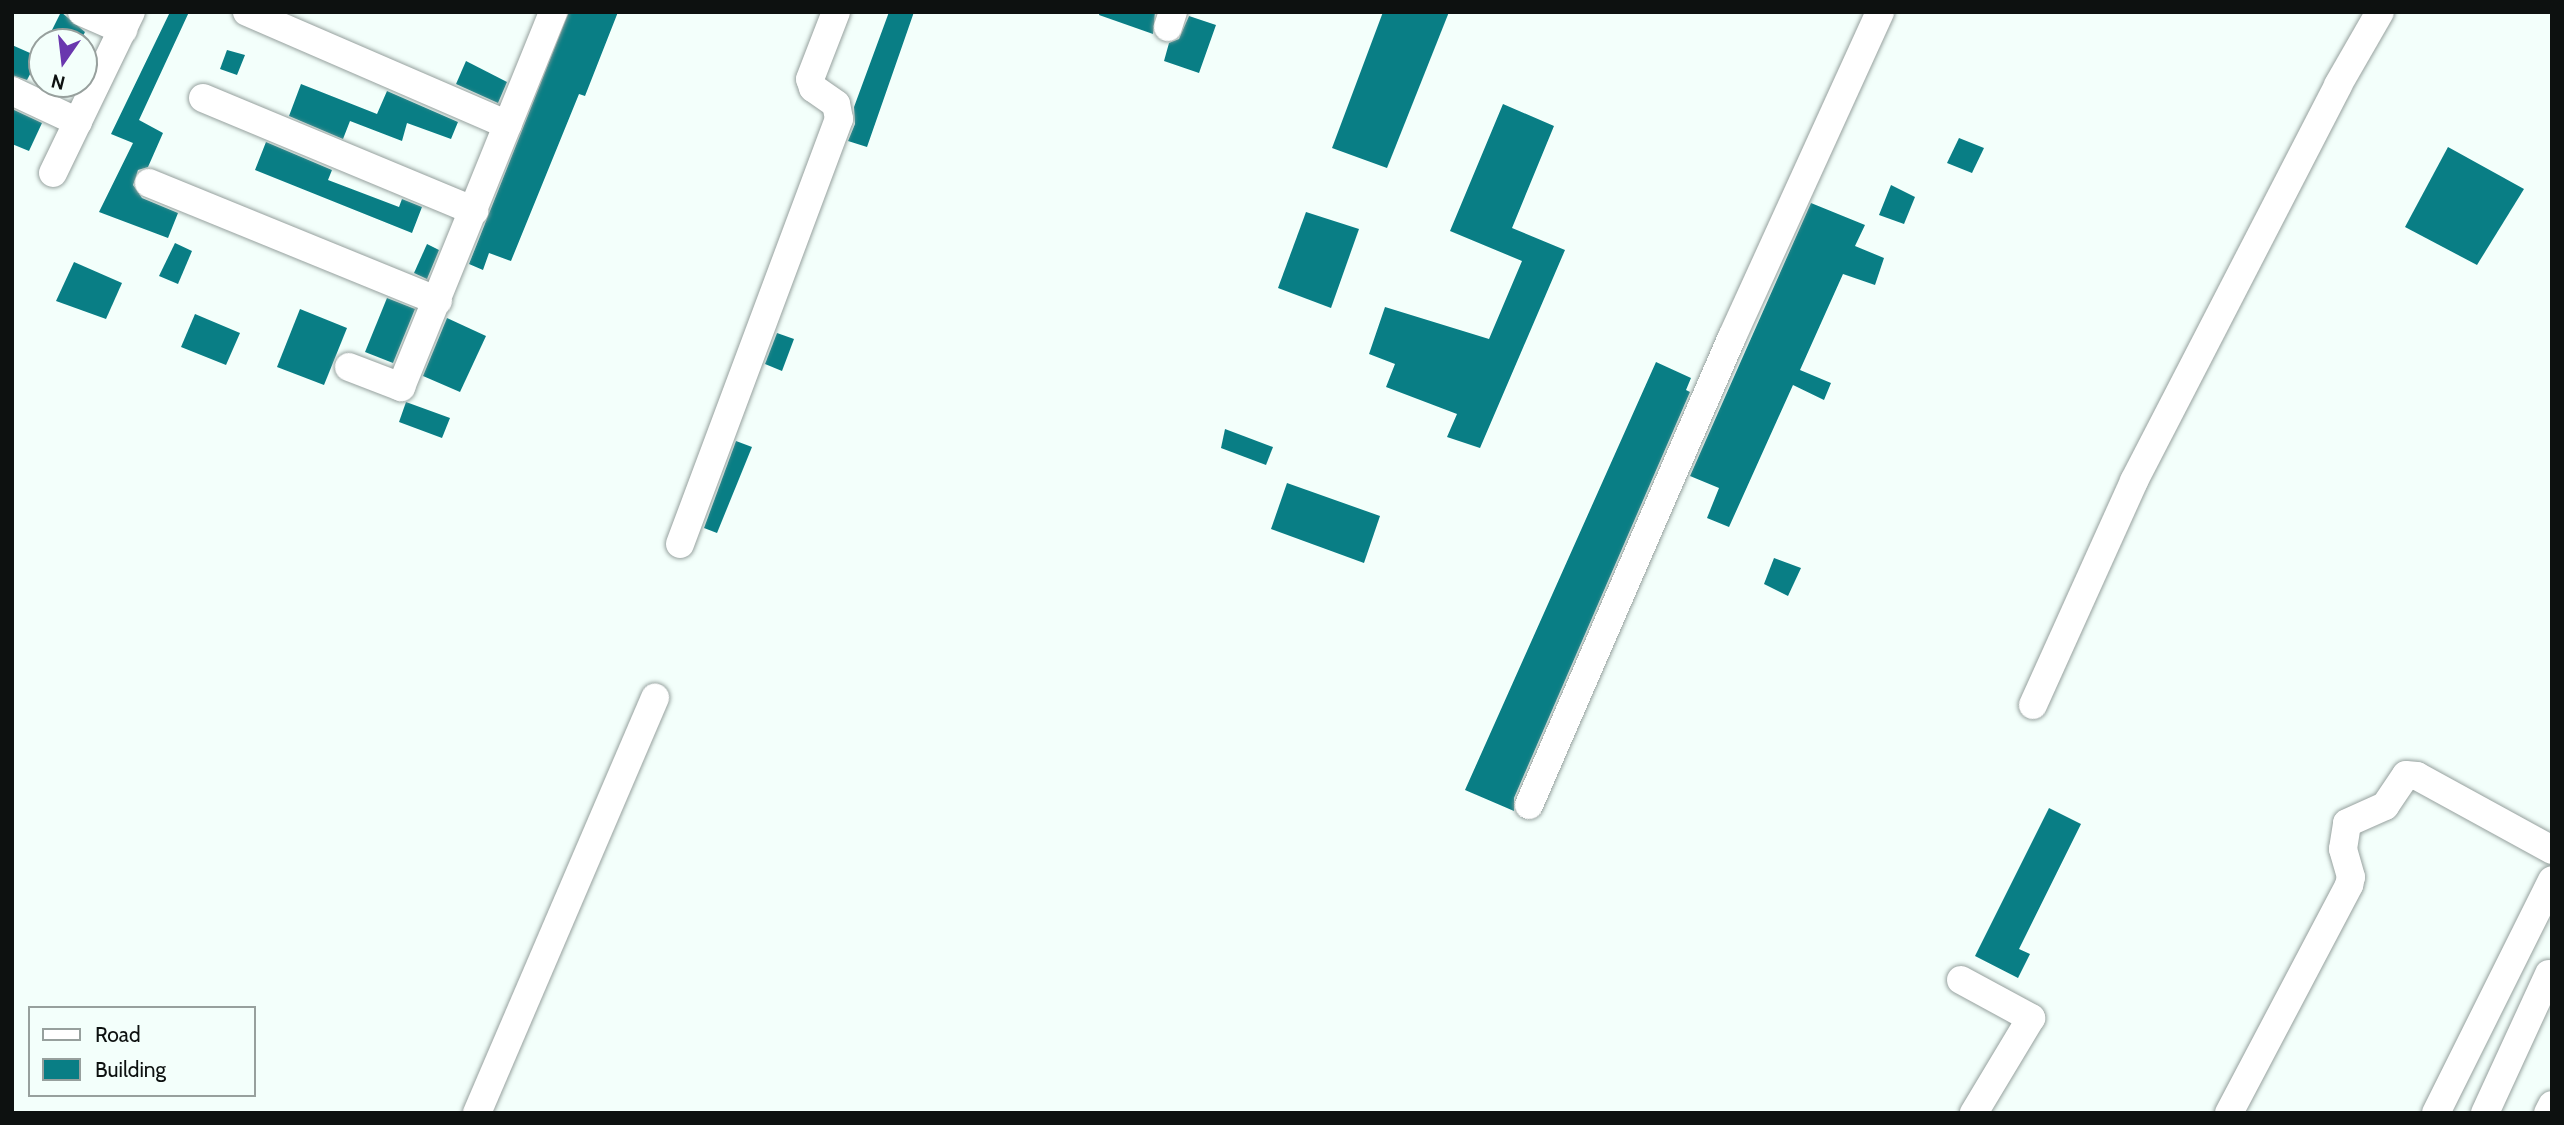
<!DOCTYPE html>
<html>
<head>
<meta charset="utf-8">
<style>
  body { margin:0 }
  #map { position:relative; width:2564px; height:1125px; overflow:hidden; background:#f3fffb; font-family:Cabin,sans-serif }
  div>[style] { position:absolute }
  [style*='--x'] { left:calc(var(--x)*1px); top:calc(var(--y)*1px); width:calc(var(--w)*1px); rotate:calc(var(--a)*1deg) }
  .building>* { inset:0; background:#097e85 }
  .roads { filter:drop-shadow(0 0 2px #96a19e) drop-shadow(0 0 2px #96a19e) }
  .minor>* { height:28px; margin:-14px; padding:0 14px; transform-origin:14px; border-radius:14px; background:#fff }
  span { translate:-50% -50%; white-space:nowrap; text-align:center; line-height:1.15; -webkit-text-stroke:7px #f3fffb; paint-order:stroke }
  .frame { position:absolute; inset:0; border:14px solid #0d1110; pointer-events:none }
  .legend { position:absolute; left:28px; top:1006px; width:228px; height:91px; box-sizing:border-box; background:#f3fffb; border:2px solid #97a09d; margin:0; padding:9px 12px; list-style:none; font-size:21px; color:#0d1110 }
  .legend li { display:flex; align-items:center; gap:14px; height:35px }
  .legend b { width:35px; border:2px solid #97a09d }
  .north { position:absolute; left:28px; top:28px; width:70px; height:70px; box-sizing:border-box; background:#f3fffb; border:2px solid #97a09d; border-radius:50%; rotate:194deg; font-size:19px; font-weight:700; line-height:28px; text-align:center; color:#0d1110 }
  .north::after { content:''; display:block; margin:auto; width:24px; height:32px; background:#6937ae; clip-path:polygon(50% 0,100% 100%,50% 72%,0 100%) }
</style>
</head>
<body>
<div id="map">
  <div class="building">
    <div style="clip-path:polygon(61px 12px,85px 32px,80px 42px,46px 42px)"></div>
    <div style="clip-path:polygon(170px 12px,189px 12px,139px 120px,163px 133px,148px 167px,138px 170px,133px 185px,142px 198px,178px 213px,168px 238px,99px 212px,133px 143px,111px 134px)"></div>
    <div style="clip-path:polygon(569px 12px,618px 12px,585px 96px,579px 94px,511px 261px,489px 253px,483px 270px,469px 264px)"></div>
    <div style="clip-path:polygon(889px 12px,914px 12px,867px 147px,848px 141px,855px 124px,854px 107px)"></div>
    <div style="clip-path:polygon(1100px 12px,1155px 12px,1153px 34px,1099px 15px)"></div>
    <div style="clip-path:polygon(1383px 12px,1449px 12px,1387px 168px,1332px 148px)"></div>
    <div style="clip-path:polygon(1189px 16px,1216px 25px,1199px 73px,1164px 61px,1169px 43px,1179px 39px)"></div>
    <div style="clip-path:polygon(12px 45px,39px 57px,27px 80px,12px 75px)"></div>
    <div style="clip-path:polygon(227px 50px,245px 55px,237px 75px,220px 69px)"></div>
    <div style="clip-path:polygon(466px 61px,507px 82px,498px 103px,456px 84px)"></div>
    <div style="clip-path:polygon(301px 84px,377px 114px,387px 91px,458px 122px,451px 139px,407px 123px,402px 141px,350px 121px,343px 139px,289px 116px)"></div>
    <div style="clip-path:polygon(1503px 104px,1554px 126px,1512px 228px,1565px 250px,1480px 448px,1447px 437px,1457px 414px,1386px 387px,1395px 364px,1369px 354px,1385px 307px,1489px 339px,1522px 261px,1450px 231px)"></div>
    <div style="clip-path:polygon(12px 109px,42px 123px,29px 151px,12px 144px)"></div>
    <div style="clip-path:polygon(1959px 138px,1984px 148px,1972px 173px,1947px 163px)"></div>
    <div style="clip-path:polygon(266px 142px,332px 170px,328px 180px,399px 207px,402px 199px,422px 207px,412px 233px,255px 170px)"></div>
    <div style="clip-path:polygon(2448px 147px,2524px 189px,2477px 265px,2405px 227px)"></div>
    <div style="clip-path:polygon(1891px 185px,1915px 197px,1904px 224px,1879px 215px)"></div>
    <div style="clip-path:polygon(1811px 203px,1865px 225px,1855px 246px,1884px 258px,1875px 285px,1843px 274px,1800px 370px,1831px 383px,1824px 400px,1793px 385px,1729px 527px,1707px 518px,1719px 488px,1690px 476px)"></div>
    <div style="clip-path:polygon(1306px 212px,1359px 229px,1331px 308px,1278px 288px)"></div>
    <div style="clip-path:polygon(175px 243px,192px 251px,178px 284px,159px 276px)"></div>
    <div style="clip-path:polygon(427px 244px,439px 250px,427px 279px,414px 273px)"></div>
    <div style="clip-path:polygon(74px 262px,122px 283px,106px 319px,56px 301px)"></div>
    <div style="clip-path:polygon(387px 298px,415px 309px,393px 363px,365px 352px)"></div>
    <div style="clip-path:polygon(300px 309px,347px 328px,324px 385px,277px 367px)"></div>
    <div style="clip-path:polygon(195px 314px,240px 333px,226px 365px,181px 347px)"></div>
    <div style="clip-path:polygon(447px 318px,486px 336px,460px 392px,423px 376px)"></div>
    <div style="clip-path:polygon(777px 333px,794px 339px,782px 371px,765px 364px)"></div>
    <div style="clip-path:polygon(1656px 362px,1691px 378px,1686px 390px,1690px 392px,1514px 798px,1514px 811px,1465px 790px)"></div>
    <div style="clip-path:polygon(406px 402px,450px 418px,442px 438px,399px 422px)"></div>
    <div style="clip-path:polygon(1225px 429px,1273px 447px,1266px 465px,1221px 448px)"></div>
    <div style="clip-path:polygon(736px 441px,752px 447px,717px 533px,704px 528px)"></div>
    <div style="clip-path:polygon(1287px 483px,1380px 516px,1364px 563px,1271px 529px)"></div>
    <div style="clip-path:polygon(1774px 558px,1801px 568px,1788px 596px,1764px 584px)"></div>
    <div style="clip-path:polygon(2049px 808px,2081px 824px,2019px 949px,2030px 954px,2018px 978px,1975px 956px)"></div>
  </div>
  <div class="roads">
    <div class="minor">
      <div style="--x:82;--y:12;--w:45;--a:23.7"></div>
      <div style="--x:247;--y:12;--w:284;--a:23.4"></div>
      <div style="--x:1168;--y:27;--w:16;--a:-72"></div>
      <div style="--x:12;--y:91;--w:73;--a:25.2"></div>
      <div style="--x:203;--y:98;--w:294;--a:22.6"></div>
      <div style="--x:53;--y:173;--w:179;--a:-64.2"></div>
      <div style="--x:149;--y:183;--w:312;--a:22.2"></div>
      <div style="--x:349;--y:367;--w:56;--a:21"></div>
      <div style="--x:401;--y:387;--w:405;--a:-67.9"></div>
      <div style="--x:680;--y:544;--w:454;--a:-69.5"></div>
      <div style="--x:839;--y:119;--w:15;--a:-101"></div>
      <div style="--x:836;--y:104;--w:28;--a:-145"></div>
      <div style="--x:813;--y:88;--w:9;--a:-108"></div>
      <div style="--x:810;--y:79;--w:72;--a:-68.8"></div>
      <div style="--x:2033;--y:705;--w:246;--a:-65.7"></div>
      <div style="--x:2134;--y:481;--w:445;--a:-62.7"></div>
      <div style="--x:2338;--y:85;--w:84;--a:-60.1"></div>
      <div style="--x:1529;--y:805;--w:510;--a:-66.55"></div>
      <div style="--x:1732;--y:337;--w:357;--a:-65.5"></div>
      <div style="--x:1961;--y:980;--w:80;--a:28.5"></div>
      <div style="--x:2031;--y:1018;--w:111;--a:121"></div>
      <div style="--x:477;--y:1113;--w:452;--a:-66.8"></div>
      <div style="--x:2229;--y:1113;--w:258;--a:-62.2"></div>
      <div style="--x:2349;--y:885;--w:8;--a:-76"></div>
      <div style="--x:2351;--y:877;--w:29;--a:-106"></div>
      <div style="--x:2343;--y:849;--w:26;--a:-81"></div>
      <div style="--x:2347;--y:823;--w:42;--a:-24.1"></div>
      <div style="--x:2385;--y:806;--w:37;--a:-56"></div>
      <div style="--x:2406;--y:775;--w:11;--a:5"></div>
      <div style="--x:2417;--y:776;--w:154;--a:28.7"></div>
      <div style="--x:2436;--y:1113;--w:260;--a:-63.5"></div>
      <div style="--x:2485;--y:1113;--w:153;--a:-65.3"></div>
      <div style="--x:2548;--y:1113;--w:9;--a:-63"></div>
    </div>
  </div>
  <div class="frame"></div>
  <ul class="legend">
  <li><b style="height:9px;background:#fff"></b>Road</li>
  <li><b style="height:19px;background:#097e85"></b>Building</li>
  </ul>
  <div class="north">N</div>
</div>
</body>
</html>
